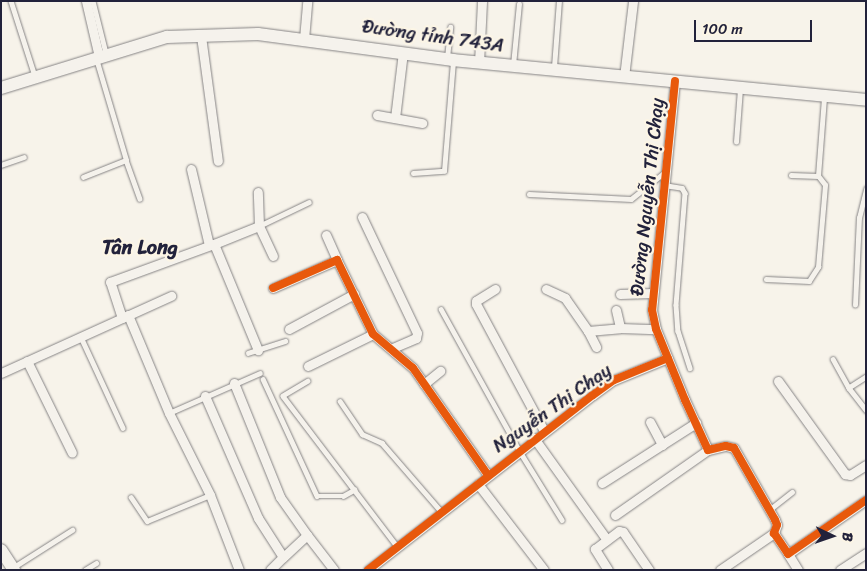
<!DOCTYPE html>
<html>
<head>
<meta charset="utf-8">
<style>
  body { margin:0 }
  #map { position:relative; width:867px; height:571px; overflow:hidden; background:#f7f3ea; font-family:Sriracha,sans-serif }
  div>[style] { position:absolute }
  [style*='--x'] { left:calc(var(--x)*1px); top:calc(var(--y)*1px); width:calc(var(--w)*1px); rotate:calc(var(--a)*1deg) }
  .roads { filter:drop-shadow(0 0 1px #868485) drop-shadow(0 0 1px #868485) }
  .service>* { height:4.5px; margin:-2.25px; padding:0 2.25px; transform-origin:2.25px; border-radius:2.25px; background:#f5f2ec }
  .minor>* { height:9px; margin:-4.5px; padding:0 4.5px; transform-origin:4.5px; border-radius:4.5px; background:#f5f2ec }
  .secondary>* { height:12px; margin:-6px; padding:0 6px; transform-origin:6px; border-radius:6px; background:#f5f2ec }
  .cycleway>* { height:8px; margin:-4px; padding:0 4px; transform-origin:4px; border-radius:4px; background:#e8590c }
  span { translate:-50% -50%; white-space:nowrap; text-align:center; line-height:1.15; -webkit-text-stroke:4.5px #fcf5e5; paint-order:stroke }
  .street-label { font-size:19px; color:#22223b }
  .neighbourhood-label { font-size:20px; color:#22223b; font-weight:700 }
  .frame { position:absolute; inset:0; border:2px solid #22223b; pointer-events:none }
  .north { position:absolute; left:807px; top:511px; width:50px; height:50px; -webkit-text-stroke:4px #fcf5e5; paint-order:stroke; rotate:93deg; font-size:14px; font-weight:700; line-height:20px; text-align:center; color:#22223b }
  .north::after { content:''; display:block; margin:auto; width:18px; height:22px; background:#22223b; clip-path:polygon(50% 0,100% 100%,50% 72%,0 100%) }
  .scale { position:absolute; left:694px; top:20px; width:118px; height:22px; box-sizing:border-box; border:2px solid #22223b; border-top:0; padding-left:6px; font-size:15px; line-height:18px; white-space:nowrap; color:#22223b; -webkit-text-stroke:4px #fcf5e5; paint-order:stroke }
</style>
</head>
<body>
<div id="map">
  <div class="roads">
    <div class="service">
      <div style="--x:11;--y:1;--w:79;--a:72.3"></div>
      <div style="--x:93;--y:1;--w:54;--a:76"></div>
      <div style="--x:447;--y:58;--w:31;--a:-84"></div>
      <div style="--x:513;--y:65;--w:61;--a:-84.4"></div>
      <div style="--x:554;--y:67;--w:66;--a:-85.7"></div>
      <div style="--x:736;--y:142;--w:53;--a:-85.7"></div>
      <div style="--x:126;--y:160;--w:41;--a:70.3"></div>
      <div style="--x:1;--y:165;--w:24;--a:-19"></div>
      <div style="--x:413;--y:173;--w:31;--a:-4"></div>
      <div style="--x:444;--y:171;--w:109;--a:-85.3"></div>
      <div style="--x:791;--y:175;--w:27;--a:2"></div>
      <div style="--x:83;--y:177;--w:46;--a:-21.6"></div>
      <div style="--x:126;--y:160;--w:105;--a:-106.5"></div>
      <div style="--x:664;--y:185;--w:18;--a:9"></div>
      <div style="--x:682;--y:188;--w:6;--a:59"></div>
      <div style="--x:685;--y:193;--w:112;--a:94.6"></div>
      <div style="--x:676;--y:305;--w:26;--a:86"></div>
      <div style="--x:678;--y:331;--w:39;--a:72"></div>
      <div style="--x:529;--y:194;--w:102;--a:2.8"></div>
      <div style="--x:631;--y:199;--w:43;--a:-38.5"></div>
      <div style="--x:259;--y:226;--w:55;--a:-25.6"></div>
      <div style="--x:766;--y:279;--w:43;--a:2.7"></div>
      <div style="--x:809;--y:281;--w:17;--a:-57"></div>
      <div style="--x:818;--y:267;--w:82;--a:-85.1"></div>
      <div style="--x:825;--y:185;--w:11;--a:-128"></div>
      <div style="--x:818;--y:176;--w:78;--a:-85.6"></div>
      <div style="--x:855;--y:305;--w:87;--a:-87.4"></div>
      <div style="--x:859;--y:218;--w:30;--a:-76"></div>
      <div style="--x:441;--y:309;--w:161;--a:61"></div>
      <div style="--x:519;--y:450;--w:82;--a:58.4"></div>
      <div style="--x:81;--y:337;--w:100;--a:65.2"></div>
      <div style="--x:248;--y:353;--w:39;--a:-18"></div>
      <div style="--x:833;--y:359;--w:33;--a:61"></div>
      <div style="--x:866;--y:377;--w:20;--a:147"></div>
      <div style="--x:849;--y:388;--w:28;--a:52"></div>
      <div style="--x:263;--y:379;--w:129;--a:65.2"></div>
      <div style="--x:317;--y:496;--w:26;--a:0"></div>
      <div style="--x:343;--y:496;--w:13;--a:-29"></div>
      <div style="--x:308;--y:381;--w:29;--a:149"></div>
      <div style="--x:283;--y:396;--w:188;--a:52.8"></div>
      <div style="--x:340;--y:401;--w:40;--a:56"></div>
      <div style="--x:362;--y:434;--w:22;--a:24"></div>
      <div style="--x:382;--y:443;--w:90;--a:49.1"></div>
      <div style="--x:169;--y:413;--w:99;--a:-23.7"></div>
      <div style="--x:131;--y:497;--w:29;--a:56"></div>
      <div style="--x:147;--y:521;--w:68;--a:-22.4"></div>
      <div style="--x:769;--y:510;--w:29;--a:-38"></div>
      <div style="--x:14;--y:567;--w:69;--a:-32.5"></div>
      <div style="--x:85;--y:570;--w:13;--a:-32"></div>
    </div>
    <div class="minor">
      <div style="--x:86;--y:1;--w:57;--a:76.9"></div>
      <div style="--x:201;--y:36;--w:126;--a:82.3"></div>
      <div style="--x:304;--y:39;--w:38;--a:-85"></div>
      <div style="--x:479;--y:63;--w:62;--a:-87.2"></div>
      <div style="--x:624;--y:77;--w:77;--a:-83.2"></div>
      <div style="--x:675;--y:81;--w:230;--a:95.7"></div>
      <div style="--x:652;--y:310;--w:19;--a:78"></div>
      <div style="--x:656;--y:329;--w:77;--a:67.8"></div>
      <div style="--x:685;--y:400;--w:55;--a:65.3"></div>
      <div style="--x:708;--y:450;--w:18;--a:-13"></div>
      <div style="--x:726;--y:446;--w:8;--a:14"></div>
      <div style="--x:734;--y:448;--w:83;--a:60.3"></div>
      <div style="--x:775;--y:520;--w:5;--a:68"></div>
      <div style="--x:777;--y:525;--w:9;--a:111"></div>
      <div style="--x:774;--y:533;--w:25;--a:56"></div>
      <div style="--x:788;--y:554;--w:95;--a:-34.7"></div>
      <div style="--x:377;--y:115;--w:46;--a:10.1"></div>
      <div style="--x:395;--y:118;--w:66;--a:-83.1"></div>
      <div style="--x:191;--y:169;--w:78;--a:76.7"></div>
      <div style="--x:362;--y:217;--w:128;--a:64.6"></div>
      <div style="--x:417;--y:333;--w:5;--a:101"></div>
      <div style="--x:416;--y:338;--w:25;--a:157"></div>
      <div style="--x:259;--y:226;--w:33;--a:65"></div>
      <div style="--x:326;--y:235;--w:27;--a:66"></div>
      <div style="--x:214;--y:244;--w:48;--a:-21.8"></div>
      <div style="--x:259;--y:226;--w:34;--a:-92"></div>
      <div style="--x:273;--y:288;--w:70;--a:-23.6"></div>
      <div style="--x:337;--y:260;--w:82;--a:64.1"></div>
      <div style="--x:373;--y:334;--w:52;--a:40.4"></div>
      <div style="--x:413;--y:368;--w:131;--a:55"></div>
      <div style="--x:495;--y:289;--w:22;--a:148"></div>
      <div style="--x:476;--y:301;--w:3;--a:90"></div>
      <div style="--x:476;--y:304;--w:144;--a:61.8"></div>
      <div style="--x:546;--y:289;--w:21;--a:25"></div>
      <div style="--x:565;--y:298;--w:40;--a:55.1"></div>
      <div style="--x:588;--y:331;--w:32;--a:-5"></div>
      <div style="--x:620;--y:294;--w:32;--a:-2"></div>
      <div style="--x:616;--y:310;--w:18;--a:77"></div>
      <div style="--x:620;--y:328;--w:36;--a:2"></div>
      <div style="--x:128;--y:315;--w:106;--a:67.3"></div>
      <div style="--x:169;--y:413;--w:92;--a:63.4"></div>
      <div style="--x:210;--y:495;--w:80;--a:68.9"></div>
      <div style="--x:122;--y:318;--w:38;--a:-108"></div>
      <div style="--x:110;--y:282;--w:111;--a:-20.1"></div>
      <div style="--x:214;--y:244;--w:115;--a:67.5"></div>
      <div style="--x:289;--y:329;--w:74;--a:-28.3"></div>
      <div style="--x:588;--y:331;--w:18;--a:63"></div>
      <div style="--x:27;--y:361;--w:102;--a:63.9"></div>
      <div style="--x:308;--y:366;--w:72;--a:-26.2"></div>
      <div style="--x:1;--y:373;--w:187;--a:-24.4"></div>
      <div style="--x:778;--y:381;--w:115;--a:54.2"></div>
      <div style="--x:845;--y:474;--w:5;--a:11"></div>
      <div style="--x:850;--y:475;--w:19;--a:-32"></div>
      <div style="--x:234;--y:383;--w:123;--a:68"></div>
      <div style="--x:280;--y:497;--w:47;--a:54.6"></div>
      <div style="--x:307;--y:535;--w:33;--a:137"></div>
      <div style="--x:424;--y:384;--w:21;--a:-39"></div>
      <div style="--x:205;--y:396;--w:133;--a:66.5"></div>
      <div style="--x:258;--y:518;--w:46;--a:57.3"></div>
      <div style="--x:283;--y:557;--w:18;--a:135"></div>
      <div style="--x:650;--y:422;--w:26;--a:62"></div>
      <div style="--x:534;--y:438;--w:125;--a:54.4"></div>
      <div style="--x:602;--y:483;--w:112;--a:-32.6"></div>
      <div style="--x:478;--y:484;--w:108;--a:52.5"></div>
      <div style="--x:615;--y:515;--w:113;--a:-35"></div>
      <div style="--x:307;--y:535;--w:44;--a:52.4"></div>
      <div style="--x:788;--y:554;--w:19;--a:58"></div>
      <div style="--x:368;--y:570;--w:285;--a:-37.9"></div>
      <div style="--x:593;--y:395;--w:26;--a:-36"></div>
      <div style="--x:614;--y:380;--w:58;--a:-22.2"></div>
      <div style="--x:608;--y:570;--w:25;--a:-122"></div>
      <div style="--x:595;--y:549;--w:30;--a:-37"></div>
      <div style="--x:619;--y:531;--w:4;--a:14"></div>
      <div style="--x:623;--y:532;--w:46;--a:55.6"></div>
      <div style="--x:720;--y:570;--w:65;--a:-34.4"></div>
      <div style="--x:840;--y:570;--w:31;--a:-33"></div>
    </div>
    <div class="secondary">
      <div style="--x:1;--y:88;--w:174;--a:-17.1"></div>
      <div style="--x:167;--y:37;--w:91;--a:-1.9"></div>
      <div style="--x:258;--y:34;--w:197;--a:7.6"></div>
      <div style="--x:453;--y:60;--w:415;--a:5.5"></div>
      <div style="--x:1;--y:550;--w:24;--a:57"></div>
    </div>
  </div>
  <div class="cycleway">
    <div style="--x:675;--y:81;--w:230;--a:95.7"></div>
    <div style="--x:652;--y:310;--w:19;--a:78"></div>
    <div style="--x:656;--y:329;--w:77;--a:67.8"></div>
    <div style="--x:685;--y:400;--w:55;--a:65.3"></div>
    <div style="--x:708;--y:450;--w:18;--a:-13"></div>
    <div style="--x:726;--y:446;--w:8;--a:14"></div>
    <div style="--x:734;--y:448;--w:83;--a:60.3"></div>
    <div style="--x:775;--y:520;--w:5;--a:68"></div>
    <div style="--x:777;--y:525;--w:9;--a:111"></div>
    <div style="--x:774;--y:533;--w:25;--a:56"></div>
    <div style="--x:788;--y:554;--w:95;--a:-34.7"></div>
    <div style="--x:273;--y:288;--w:70;--a:-23.6"></div>
    <div style="--x:337;--y:260;--w:82;--a:64.1"></div>
    <div style="--x:373;--y:334;--w:52;--a:40.4"></div>
    <div style="--x:413;--y:368;--w:131;--a:55"></div>
    <div style="--x:368;--y:570;--w:285;--a:-37.9"></div>
    <div style="--x:593;--y:395;--w:26;--a:-36"></div>
    <div style="--x:614;--y:380;--w:58;--a:-22.2"></div>
  </div>
  <div class="street-label">
    <span style="left:433px;top:36px;rotate:8deg">Đường tỉnh 743A</span>
    <span style="left:647px;top:197px;rotate:-84deg">Đường Nguyễn Thị Chạy</span>
    <span style="left:552px;top:408px;rotate:-35deg">Nguyễn Thị Chạy</span>
  </div>
  <div class="neighbourhood-label">
    <span style="left:140px;top:247px">Tân Long</span>
  </div>
  <div class="frame"></div>
  <div class="north">B</div>
  <div class="scale">100 m</div>
</div>
</body>
</html>
